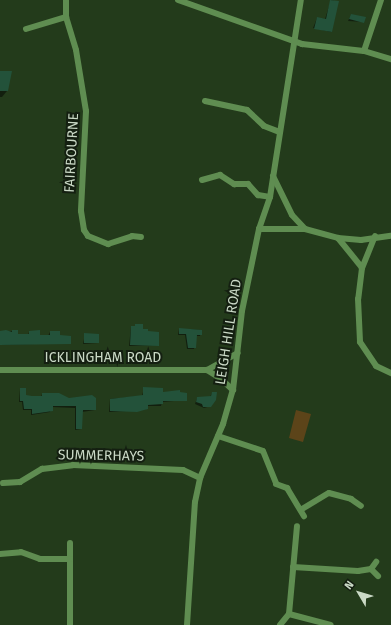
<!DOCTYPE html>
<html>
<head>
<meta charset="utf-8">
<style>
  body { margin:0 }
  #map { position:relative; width:391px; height:625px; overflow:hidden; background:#233b1b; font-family:"Fira Sans",sans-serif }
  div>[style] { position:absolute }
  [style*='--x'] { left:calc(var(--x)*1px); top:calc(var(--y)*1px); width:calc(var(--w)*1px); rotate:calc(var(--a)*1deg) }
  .green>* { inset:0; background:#5c4419 }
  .shadow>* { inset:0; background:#0007 }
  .building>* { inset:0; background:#23523a }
  .minor>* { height:6px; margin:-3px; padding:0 3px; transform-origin:3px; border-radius:3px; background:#5f8d51 }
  span { translate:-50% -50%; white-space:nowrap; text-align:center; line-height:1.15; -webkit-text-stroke:4px #141f11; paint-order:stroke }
  .street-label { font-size:14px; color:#cad9c6 }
  .north { position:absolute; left:339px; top:573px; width:40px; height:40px; -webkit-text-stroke:3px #141f11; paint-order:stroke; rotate:308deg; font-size:11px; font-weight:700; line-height:16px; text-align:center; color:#cad9c6 }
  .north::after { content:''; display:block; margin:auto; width:14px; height:18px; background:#cad9c6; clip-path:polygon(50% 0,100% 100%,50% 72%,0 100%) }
</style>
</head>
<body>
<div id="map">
  <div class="green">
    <div style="clip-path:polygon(296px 410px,311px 414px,303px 442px,289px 438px)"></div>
  </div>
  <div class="shadow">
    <div style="clip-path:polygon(331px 0,338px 2px,331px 32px,313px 28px,317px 18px,325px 19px)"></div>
    <div style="clip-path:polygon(351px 15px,364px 22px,348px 21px)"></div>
    <div style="clip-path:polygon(0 72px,7px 91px,2px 97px,0 97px)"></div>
    <div style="clip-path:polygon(131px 327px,142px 330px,158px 345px,129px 346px)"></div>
    <div style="clip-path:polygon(179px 329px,201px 330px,200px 336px,196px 336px,194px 349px,187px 349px,185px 335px,178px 335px)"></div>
    <div style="clip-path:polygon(13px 331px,17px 335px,28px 335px,29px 332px,39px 336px,48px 336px,50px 332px,59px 332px,59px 336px,70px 343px,0 345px,0 332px)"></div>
    <div style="clip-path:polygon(85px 334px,98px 343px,83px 344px)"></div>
    <div style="clip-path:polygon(144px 388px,162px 393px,186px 400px,162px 402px,161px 406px,147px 406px,145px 410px,109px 412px,110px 399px,142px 396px)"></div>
    <div style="clip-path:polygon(20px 389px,25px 396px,41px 397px,42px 394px,69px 399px,95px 399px,95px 410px,82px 412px,81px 429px,75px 430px,75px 408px,52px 407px,50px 412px,31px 415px,31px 410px,23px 410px,22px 402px,19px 402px)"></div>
    <div style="clip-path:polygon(212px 393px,211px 406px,204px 408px,195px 404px,197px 398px,210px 397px)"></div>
  </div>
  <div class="building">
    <div style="clip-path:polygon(330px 0,339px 1px,332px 32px,314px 29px,317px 17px,326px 19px)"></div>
    <div style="clip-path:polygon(351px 14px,366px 17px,364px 23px,349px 19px)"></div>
    <div style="clip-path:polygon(0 71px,12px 71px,8px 91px,0 91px)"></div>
    <div style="clip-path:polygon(135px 324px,143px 324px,143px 329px,148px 329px,148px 331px,159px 332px,159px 346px,130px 345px,131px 326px,135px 326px)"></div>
    <div style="clip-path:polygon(179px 328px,202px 330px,202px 335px,197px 335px,196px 348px,188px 348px,186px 334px,179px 334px)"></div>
    <div style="clip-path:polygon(6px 330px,12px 332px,12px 330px,18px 330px,18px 334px,29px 334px,29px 331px,40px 330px,40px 335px,50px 335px,50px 331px,60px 331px,60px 335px,71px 336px,71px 344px,0 345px,0 331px)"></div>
    <div style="clip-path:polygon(84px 333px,99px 334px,99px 343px,84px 343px)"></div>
    <div style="clip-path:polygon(143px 387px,163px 388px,163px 392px,180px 390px,180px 392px,187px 393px,187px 401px,163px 401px,163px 404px,148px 405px,148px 409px,137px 412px,110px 411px,110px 399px,143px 395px)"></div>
    <div style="clip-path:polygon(20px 388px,26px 388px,26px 395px,32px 396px,42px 396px,42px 393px,59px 393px,69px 398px,92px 395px,96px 398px,96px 410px,83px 410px,82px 429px,76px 429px,76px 406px,53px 406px,53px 411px,32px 414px,32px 409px,24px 409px,23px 401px,20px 401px)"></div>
    <div style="clip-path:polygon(212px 392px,217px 392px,216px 400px,211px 407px,203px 407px,202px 404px,196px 402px,197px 397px,211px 396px)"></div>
  </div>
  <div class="minor">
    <div style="--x:66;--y:0;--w:17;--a:90"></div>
    <div style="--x:66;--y:17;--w:34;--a:73"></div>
    <div style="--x:76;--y:50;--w:62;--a:80.7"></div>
    <div style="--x:86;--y:111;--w:100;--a:92.9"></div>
    <div style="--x:81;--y:211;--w:19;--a:81"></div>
    <div style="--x:84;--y:230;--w:7;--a:56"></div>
    <div style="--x:88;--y:236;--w:22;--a:22"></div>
    <div style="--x:108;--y:244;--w:25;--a:-18"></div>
    <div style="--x:132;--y:236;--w:9;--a:6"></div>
    <div style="--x:178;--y:0;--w:132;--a:19.5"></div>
    <div style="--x:302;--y:44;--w:62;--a:6.4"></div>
    <div style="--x:364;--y:51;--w:28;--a:17"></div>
    <div style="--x:26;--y:29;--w:42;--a:-16.7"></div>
    <div style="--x:364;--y:51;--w:54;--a:-71.6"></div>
    <div style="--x:205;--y:101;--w:43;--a:12.1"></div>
    <div style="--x:247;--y:110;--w:23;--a:43"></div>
    <div style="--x:264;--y:126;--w:17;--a:21"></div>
    <div style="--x:273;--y:176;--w:43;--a:64"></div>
    <div style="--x:292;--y:215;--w:19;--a:47"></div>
    <div style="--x:305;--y:229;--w:34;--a:15"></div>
    <div style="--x:338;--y:238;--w:23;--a:5"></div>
    <div style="--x:361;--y:240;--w:30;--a:-8"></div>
    <div style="--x:202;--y:180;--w:19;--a:-16"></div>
    <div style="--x:220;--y:175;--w:17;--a:33"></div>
    <div style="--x:234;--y:184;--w:14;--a:0"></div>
    <div style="--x:248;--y:184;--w:15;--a:48"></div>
    <div style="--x:258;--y:195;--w:12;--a:9"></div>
    <div style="--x:259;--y:229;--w:46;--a:0"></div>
    <div style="--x:375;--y:236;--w:35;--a:112"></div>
    <div style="--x:362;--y:268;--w:31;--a:97"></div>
    <div style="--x:358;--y:299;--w:43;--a:87.3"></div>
    <div style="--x:360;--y:342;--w:29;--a:56"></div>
    <div style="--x:376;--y:366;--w:17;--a:25"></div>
    <div style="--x:338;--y:238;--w:38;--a:51"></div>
    <div style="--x:0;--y:370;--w:207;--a:0"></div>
    <div style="--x:207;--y:370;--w:35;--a:-29"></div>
    <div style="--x:207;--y:370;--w:15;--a:32"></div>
    <div style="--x:220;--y:378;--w:18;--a:43"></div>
    <div style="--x:218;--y:436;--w:47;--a:18.4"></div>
    <div style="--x:263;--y:451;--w:35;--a:68"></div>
    <div style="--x:276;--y:484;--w:12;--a:20"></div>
    <div style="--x:287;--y:488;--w:33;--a:59"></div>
    <div style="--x:3;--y:483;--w:17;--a:-3"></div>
    <div style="--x:20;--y:482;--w:26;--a:-31"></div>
    <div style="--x:42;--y:469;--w:31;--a:-7"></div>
    <div style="--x:73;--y:465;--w:110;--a:2.6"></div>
    <div style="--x:183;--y:470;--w:19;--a:25"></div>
    <div style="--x:302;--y:509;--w:31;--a:-31"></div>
    <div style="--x:329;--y:493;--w:23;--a:15"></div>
    <div style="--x:351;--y:499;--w:12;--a:35"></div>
    <div style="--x:70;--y:543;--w:82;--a:90"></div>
    <div style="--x:0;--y:554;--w:21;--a:-5"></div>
    <div style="--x:21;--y:552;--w:20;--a:20"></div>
    <div style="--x:40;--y:559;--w:30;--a:0"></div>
    <div style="--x:293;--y:567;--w:65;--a:3.5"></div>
    <div style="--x:358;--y:571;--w:13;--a:-9"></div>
    <div style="--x:371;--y:569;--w:9;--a:-54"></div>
    <div style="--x:371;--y:569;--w:10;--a:45"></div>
    <div style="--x:289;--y:614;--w:43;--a:14.7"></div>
    <div style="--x:187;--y:625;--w:123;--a:-86.3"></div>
    <div style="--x:195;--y:502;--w:25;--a:-78"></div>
    <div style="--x:200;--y:478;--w:59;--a:-66.9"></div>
    <div style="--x:223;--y:424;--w:35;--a:-74"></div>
    <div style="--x:233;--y:390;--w:80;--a:-83.5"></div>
    <div style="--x:242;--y:311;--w:84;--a:-78.3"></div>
    <div style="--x:259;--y:229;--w:34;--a:-71"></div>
    <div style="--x:270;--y:197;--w:199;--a:-81.1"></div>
    <div style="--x:280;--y:625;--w:14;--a:-51"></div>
    <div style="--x:289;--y:614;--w:88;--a:-84.8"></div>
  </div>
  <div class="street-label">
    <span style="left:72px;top:153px;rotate:-87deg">FAIRBOURNE</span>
    <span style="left:229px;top:332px;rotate:-81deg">LEIGH HILL ROAD</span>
    <span style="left:103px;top:358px">ICKLINGHAM ROAD</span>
    <span style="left:101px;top:456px;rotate:1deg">SUMMERHAYS</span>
  </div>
  <div class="north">N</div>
</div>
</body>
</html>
